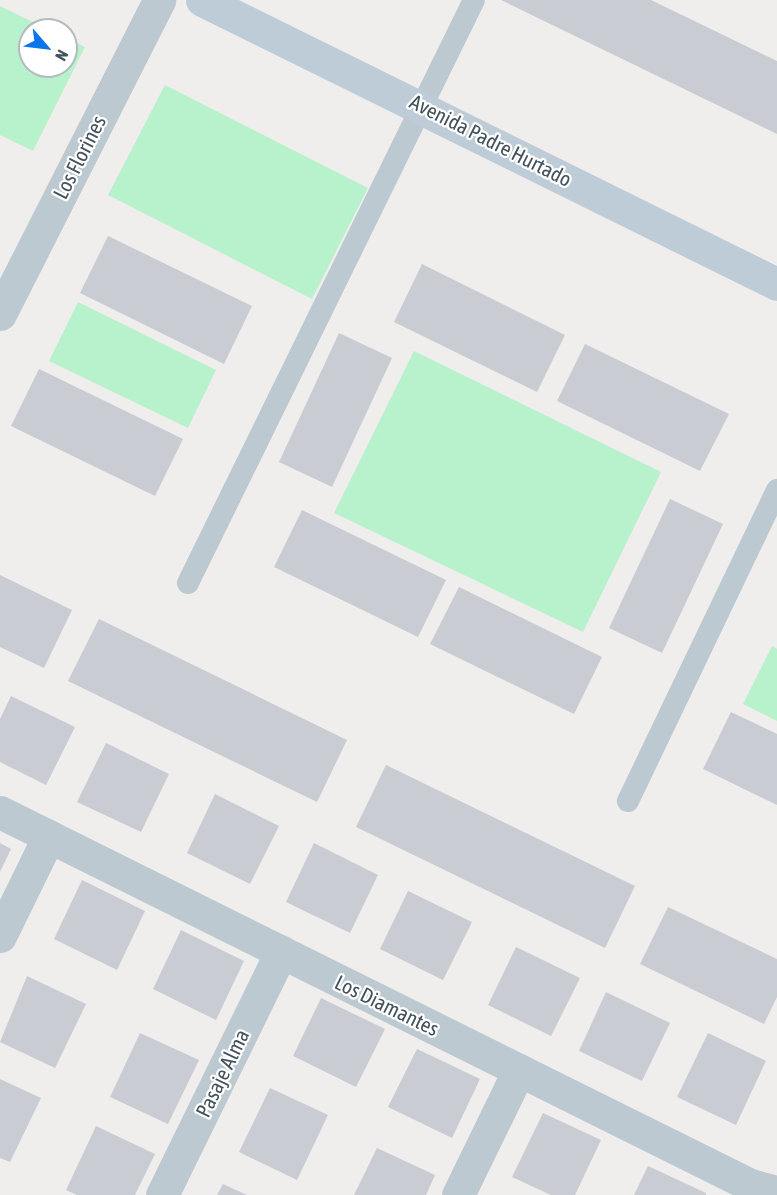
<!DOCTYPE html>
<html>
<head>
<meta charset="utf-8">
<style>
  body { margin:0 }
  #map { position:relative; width:777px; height:1195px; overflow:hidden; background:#f0eded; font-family:"Asap Condensed",sans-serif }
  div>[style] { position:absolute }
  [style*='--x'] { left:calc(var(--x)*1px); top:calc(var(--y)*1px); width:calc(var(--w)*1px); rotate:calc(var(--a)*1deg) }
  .green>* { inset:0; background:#b8f2cc }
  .building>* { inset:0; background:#c9ccd3 }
  .service>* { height:22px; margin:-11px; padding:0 11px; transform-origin:11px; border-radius:11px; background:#bdc9d1 }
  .minor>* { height:33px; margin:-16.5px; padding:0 16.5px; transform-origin:16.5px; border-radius:16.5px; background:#bdc9d1 }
  .secondary>* { height:33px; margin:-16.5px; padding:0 16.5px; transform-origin:16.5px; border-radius:16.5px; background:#beccd8 }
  span { translate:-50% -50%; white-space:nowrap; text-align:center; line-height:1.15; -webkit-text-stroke:4.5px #fff; paint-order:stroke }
  .street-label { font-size:21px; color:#44525c }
  .north { position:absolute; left:18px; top:18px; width:60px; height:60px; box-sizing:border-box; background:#fff; border:2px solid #b4babe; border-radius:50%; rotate:118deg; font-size:16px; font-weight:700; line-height:24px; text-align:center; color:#44525c }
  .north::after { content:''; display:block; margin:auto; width:21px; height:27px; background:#0b75ec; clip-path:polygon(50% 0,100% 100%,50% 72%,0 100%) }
</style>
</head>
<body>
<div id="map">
  <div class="green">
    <div style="clip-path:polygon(0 6px,49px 30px,30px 30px,30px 66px,66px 66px,66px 38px,85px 47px,33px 151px,0 135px)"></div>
    <div style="clip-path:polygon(165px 85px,368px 188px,312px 299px,108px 195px)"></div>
    <div style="clip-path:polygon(78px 302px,216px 370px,188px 428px,49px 361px)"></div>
    <div style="clip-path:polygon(414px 351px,661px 472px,583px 632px,334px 513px)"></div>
    <div style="clip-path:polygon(772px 646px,777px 649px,777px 721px,743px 704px)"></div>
  </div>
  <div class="building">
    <div style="clip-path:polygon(501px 0,651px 0,777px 61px,777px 134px)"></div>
    <div style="clip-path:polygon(108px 236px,252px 306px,224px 364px,80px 293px)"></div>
    <div style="clip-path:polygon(422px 264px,565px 335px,537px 392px,394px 322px)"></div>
    <div style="clip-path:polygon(339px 333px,392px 358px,332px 487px,279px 462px)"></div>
    <div style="clip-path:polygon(585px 344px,729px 414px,700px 471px,557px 401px)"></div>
    <div style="clip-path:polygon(39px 369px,183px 439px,155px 496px,11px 426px)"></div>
    <div style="clip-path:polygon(670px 499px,723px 524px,662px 653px,609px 628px)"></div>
    <div style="clip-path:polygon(302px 510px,446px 580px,418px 637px,274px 567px)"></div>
    <div style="clip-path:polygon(0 575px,72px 610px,44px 668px,0 647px)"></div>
    <div style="clip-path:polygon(459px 587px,602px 657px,574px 714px,430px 644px)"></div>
    <div style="clip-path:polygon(99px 619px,347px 740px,317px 802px,68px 681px)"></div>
    <div style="clip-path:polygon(11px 696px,75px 727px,46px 785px,0 762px,0 719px)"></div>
    <div style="clip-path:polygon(731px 712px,777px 734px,777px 805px,703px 769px)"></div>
    <div style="clip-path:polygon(106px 743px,169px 774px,141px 832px,77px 802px)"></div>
    <div style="clip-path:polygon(386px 765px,635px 886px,605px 948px,356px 827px)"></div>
    <div style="clip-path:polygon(215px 794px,279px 826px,250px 884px,187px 853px)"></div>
    <div style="clip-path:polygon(0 843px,11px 849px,0 872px)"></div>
    <div style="clip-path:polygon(314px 843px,378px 875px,350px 933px,286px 902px)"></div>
    <div style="clip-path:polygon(82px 880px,145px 911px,117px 970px,54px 939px)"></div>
    <div style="clip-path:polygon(408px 891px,472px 922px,443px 980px,380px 949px)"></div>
    <div style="clip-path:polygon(668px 907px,777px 959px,777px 997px,764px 1024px,640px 964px)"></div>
    <div style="clip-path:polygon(181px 930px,244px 961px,216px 1020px,153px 989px)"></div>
    <div style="clip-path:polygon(516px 947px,580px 978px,551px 1036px,488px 1005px)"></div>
    <div style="clip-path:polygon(27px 976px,86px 1004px,55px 1068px,0 1042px)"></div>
    <div style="clip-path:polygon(606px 992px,670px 1023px,642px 1081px,579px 1051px)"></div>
    <div style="clip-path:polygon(321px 998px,385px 1029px,356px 1087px,293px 1056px)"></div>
    <div style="clip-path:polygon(140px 1033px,199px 1060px,168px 1124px,110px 1097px)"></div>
    <div style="clip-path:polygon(708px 1033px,766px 1061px,736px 1125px,677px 1097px)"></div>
    <div style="clip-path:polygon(417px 1049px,480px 1079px,452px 1138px,388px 1107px)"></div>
    <div style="clip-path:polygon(0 1079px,41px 1098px,10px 1162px,0 1158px)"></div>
    <div style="clip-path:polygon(270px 1088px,328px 1115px,297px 1180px,239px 1152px)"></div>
    <div style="clip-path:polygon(543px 1113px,601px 1140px,575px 1195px,551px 1195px,512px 1177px)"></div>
    <div style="clip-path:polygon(96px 1126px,155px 1154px,135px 1195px,77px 1195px,66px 1190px)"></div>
    <div style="clip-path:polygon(377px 1148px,435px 1175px,426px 1195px,354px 1195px)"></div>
    <div style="clip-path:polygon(648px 1166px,706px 1193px,706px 1195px,634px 1195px)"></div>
    <div style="clip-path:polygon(223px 1184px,247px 1195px,217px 1195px)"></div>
  </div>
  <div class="service">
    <div style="--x:188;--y:583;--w:649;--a:-63.87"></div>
    <div style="--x:628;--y:801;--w:345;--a:-64.4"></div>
  </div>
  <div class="minor">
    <div style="--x:0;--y:314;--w:352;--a:-63.1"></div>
    <div style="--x:0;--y:812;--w:838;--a:26.44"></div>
    <div style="--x:750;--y:1185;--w:28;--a:15"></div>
    <div style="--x:0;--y:936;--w:111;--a:-63.9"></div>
    <div style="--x:162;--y:1195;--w:271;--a:-63.9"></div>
    <div style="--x:458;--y:1195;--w:139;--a:-64"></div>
  </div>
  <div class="secondary">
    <div style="--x:202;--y:0;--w:641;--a:26.29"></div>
  </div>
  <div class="street-label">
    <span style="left:491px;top:140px;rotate:27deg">Avenida Padre Hurtado</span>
    <span style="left:79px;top:157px;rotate:-63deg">Los Florines</span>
    <span style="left:387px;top:1005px;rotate:26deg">Los Diamantes</span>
    <span style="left:222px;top:1073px;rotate:-64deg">Pasaje Alma</span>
  </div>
  <div class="north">N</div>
</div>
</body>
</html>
